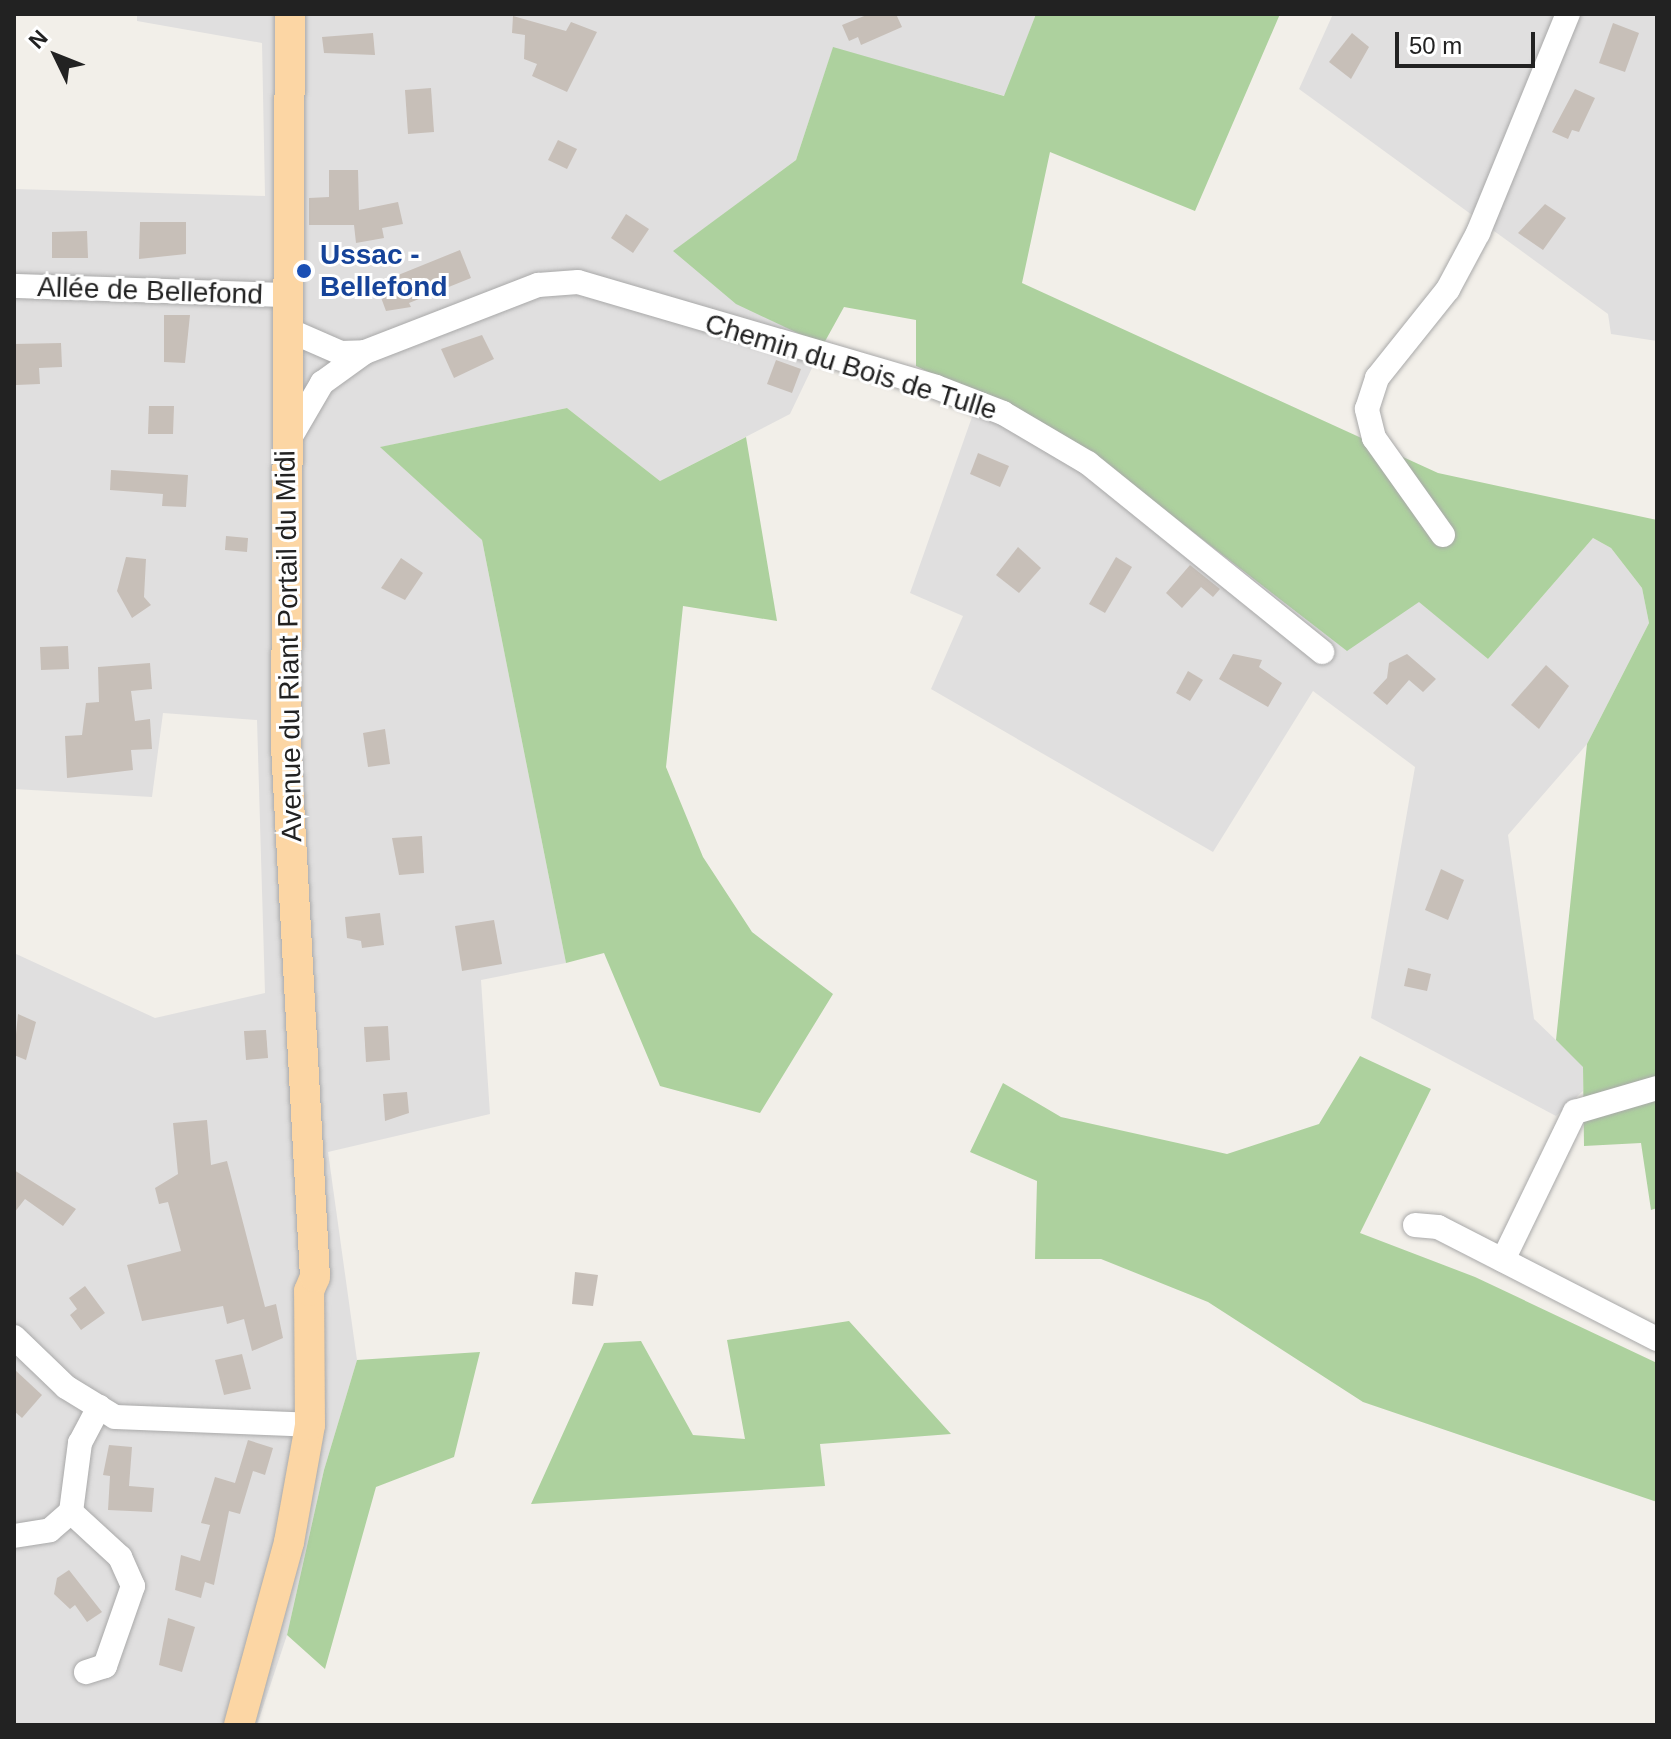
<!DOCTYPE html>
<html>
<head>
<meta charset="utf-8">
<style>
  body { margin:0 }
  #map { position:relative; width:1671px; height:1739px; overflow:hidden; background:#f2efe9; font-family:Arial,sans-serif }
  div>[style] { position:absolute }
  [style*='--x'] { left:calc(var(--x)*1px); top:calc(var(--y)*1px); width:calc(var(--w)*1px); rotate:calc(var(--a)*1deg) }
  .residential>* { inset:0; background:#e0dfdf }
  .forest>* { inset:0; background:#add19e }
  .building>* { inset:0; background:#c7bfb8 }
  .roads { filter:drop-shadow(0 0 2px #a9a9a9) drop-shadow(0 0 2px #a9a9a9) }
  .minor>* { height:24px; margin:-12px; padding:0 12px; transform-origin:12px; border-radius:12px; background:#fff }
  .major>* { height:30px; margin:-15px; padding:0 15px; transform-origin:15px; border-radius:15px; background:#fcd6a4 }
  .dots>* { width:22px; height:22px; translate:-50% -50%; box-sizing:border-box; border:4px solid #fff; border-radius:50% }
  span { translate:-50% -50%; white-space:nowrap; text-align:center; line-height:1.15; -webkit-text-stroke:6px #fff; paint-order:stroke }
  .transit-label { font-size:28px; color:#164399; font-weight:700 }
  .left { translate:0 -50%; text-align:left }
  .street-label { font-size:28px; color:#222 }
  .frame { position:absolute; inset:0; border:16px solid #222; pointer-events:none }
  .north { position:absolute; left:16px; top:16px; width:80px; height:80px; -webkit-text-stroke:6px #fff; paint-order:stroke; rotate:313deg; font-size:22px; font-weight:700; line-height:32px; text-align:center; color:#222 }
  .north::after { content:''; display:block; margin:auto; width:28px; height:36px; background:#222; clip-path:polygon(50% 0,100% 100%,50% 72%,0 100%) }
  .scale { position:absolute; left:1395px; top:32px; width:140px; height:36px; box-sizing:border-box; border:4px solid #222; border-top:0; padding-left:10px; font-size:24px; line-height:28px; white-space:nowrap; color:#222; -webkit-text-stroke:6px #fff; paint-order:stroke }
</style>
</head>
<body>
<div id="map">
  <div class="residential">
    <div style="clip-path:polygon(137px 14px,1036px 14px,1005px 96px,833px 48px,796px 160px,674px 251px,823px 345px,790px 414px,660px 481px,567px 408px,381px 447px,482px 540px,566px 963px,481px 980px,490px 1114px,328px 1152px,357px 1360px,324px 1470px,287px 1635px,257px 1725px,14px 1725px,14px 953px,155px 1018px,265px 993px,257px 720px,163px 713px,152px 797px,14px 789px,14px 189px,265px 196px,262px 43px,137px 21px)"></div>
    <div style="clip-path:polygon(1333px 14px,1657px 14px,1657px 341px,1611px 334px,1608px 314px,1299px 89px)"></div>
    <div style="clip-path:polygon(979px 397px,1419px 601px,1488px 659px,1593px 538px,1611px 548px,1642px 588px,1649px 623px,1587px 744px,1508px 835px,1534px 1019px,1583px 1066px,1583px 1091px,1556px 1116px,1371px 1018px,1415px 767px,1313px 691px,1213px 852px,931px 689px,963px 616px,910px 593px)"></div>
  </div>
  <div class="forest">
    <div style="clip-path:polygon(1036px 14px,1280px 14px,1195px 211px,1050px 152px,1022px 283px,1438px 473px,1657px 520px,1657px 1208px,1651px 1210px,1641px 1143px,1584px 1146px,1583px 1067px,1556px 1040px,1587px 744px,1649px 623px,1642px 588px,1611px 548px,1593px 538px,1488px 659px,1419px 602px,1347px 651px,1082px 446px,916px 366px,916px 320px,844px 307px,823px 345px,736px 304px,673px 251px,796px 160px,833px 47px,1004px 96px)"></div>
    <div style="clip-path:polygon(567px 408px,660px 481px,746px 437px,777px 621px,683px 606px,666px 767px,703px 857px,752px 932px,833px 994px,760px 1113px,660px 1086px,604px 953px,566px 963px,482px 540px,380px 447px)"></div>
    <div style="clip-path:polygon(1360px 1056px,1431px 1089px,1360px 1233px,1475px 1277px,1657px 1363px,1657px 1502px,1363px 1402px,1208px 1302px,1101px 1259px,1035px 1259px,1037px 1181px,970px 1152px,1003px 1083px,1061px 1117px,1227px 1154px,1319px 1124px)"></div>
    <div style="clip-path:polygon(849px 1321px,951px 1434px,820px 1444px,825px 1486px,531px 1504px,604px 1343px,641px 1341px,693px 1435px,745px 1439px,727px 1340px)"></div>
    <div style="clip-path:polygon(480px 1352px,454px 1457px,376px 1487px,325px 1669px,287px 1635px,324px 1470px,357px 1360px)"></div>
  </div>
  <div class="building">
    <div style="clip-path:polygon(869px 14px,896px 14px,902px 27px,861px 45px,858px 37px,849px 41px,842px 25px)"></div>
    <div style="clip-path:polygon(513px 16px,566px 31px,571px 22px,597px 32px,567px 92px,532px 76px,537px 64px,524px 59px,525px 35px,512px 33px)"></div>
    <div style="clip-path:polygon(1613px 23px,1639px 33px,1625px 72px,1599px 63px)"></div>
    <div style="clip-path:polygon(373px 33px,375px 55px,324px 53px,322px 37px)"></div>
    <div style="clip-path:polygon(1352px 33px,1369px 47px,1351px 79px,1329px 62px)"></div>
    <div style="clip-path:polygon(431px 88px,434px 132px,408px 134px,405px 90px)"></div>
    <div style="clip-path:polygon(1575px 89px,1595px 98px,1579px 132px,1572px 130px,1568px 139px,1552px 132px)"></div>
    <div style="clip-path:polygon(558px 140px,577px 149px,567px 169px,548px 160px)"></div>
    <div style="clip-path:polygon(329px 170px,358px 170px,359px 210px,398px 202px,403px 224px,382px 228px,384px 238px,356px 243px,354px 225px,309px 225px,309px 198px,329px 197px)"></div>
    <div style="clip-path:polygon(1545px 204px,1566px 218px,1543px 250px,1518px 233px)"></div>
    <div style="clip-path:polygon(626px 214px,649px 229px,633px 253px,611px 238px)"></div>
    <div style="clip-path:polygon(140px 222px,186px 222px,186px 254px,139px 259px)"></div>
    <div style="clip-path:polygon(87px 231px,88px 258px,52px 258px,52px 232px)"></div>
    <div style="clip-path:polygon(460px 250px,471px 278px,409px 303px,411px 307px,386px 311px,376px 284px)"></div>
    <div style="clip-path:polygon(164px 315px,190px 315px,185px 363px,164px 362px)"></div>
    <div style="clip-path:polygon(482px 335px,494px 359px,454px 378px,441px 349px)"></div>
    <div style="clip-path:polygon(61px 343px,62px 367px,39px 368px,40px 384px,16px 385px,14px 344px)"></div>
    <div style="clip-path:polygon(776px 360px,801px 369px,792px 393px,767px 384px)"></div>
    <div style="clip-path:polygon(149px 406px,174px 406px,173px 434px,148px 434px)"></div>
    <div style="clip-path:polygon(978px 453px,1009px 466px,1000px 487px,970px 474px)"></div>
    <div style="clip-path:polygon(111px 470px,188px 475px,186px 507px,162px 506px,163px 494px,110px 490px)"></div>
    <div style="clip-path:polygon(226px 536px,248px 538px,247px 552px,225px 550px)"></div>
    <div style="clip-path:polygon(1018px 547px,1041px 568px,1019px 593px,996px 575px)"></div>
    <div style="clip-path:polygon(126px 557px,146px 559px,144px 597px,151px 605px,132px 618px,117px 591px)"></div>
    <div style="clip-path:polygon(1116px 557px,1132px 567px,1105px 613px,1089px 604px)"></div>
    <div style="clip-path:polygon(401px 558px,423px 573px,405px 600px,381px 588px)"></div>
    <div style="clip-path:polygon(1190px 565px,1220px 589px,1213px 597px,1201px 587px,1182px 608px,1166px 593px)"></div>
    <div style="clip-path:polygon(68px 646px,69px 669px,41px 670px,40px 647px)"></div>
    <div style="clip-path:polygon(1233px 654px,1262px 660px,1259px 667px,1282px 683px,1268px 707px,1219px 679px)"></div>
    <div style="clip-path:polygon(1407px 654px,1436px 679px,1423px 692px,1409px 680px,1387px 705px,1373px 693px,1387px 678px,1389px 663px)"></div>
    <div style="clip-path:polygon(150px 663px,152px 689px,131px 691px,135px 721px,150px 719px,152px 749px,131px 750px,133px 770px,67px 778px,65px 736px,82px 735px,86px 703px,99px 702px,98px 667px)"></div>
    <div style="clip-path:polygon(1546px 665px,1569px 686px,1539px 729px,1511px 705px)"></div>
    <div style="clip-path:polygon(1188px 671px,1203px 680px,1190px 701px,1176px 693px)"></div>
    <div style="clip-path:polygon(385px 729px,390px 764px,368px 767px,363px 733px)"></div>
    <div style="clip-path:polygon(422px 836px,424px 873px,399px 875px,392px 838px)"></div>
    <div style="clip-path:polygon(1441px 869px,1464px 880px,1448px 920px,1425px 910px)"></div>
    <div style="clip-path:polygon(380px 913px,384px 945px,362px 948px,361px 941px,347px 938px,345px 917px)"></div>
    <div style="clip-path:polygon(494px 920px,502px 964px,462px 971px,455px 926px)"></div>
    <div style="clip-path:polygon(1408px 968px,1431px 974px,1427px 991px,1404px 986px)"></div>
    <div style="clip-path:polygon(18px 1014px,36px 1022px,26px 1060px,14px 1055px)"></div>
    <div style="clip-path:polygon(388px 1026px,390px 1060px,366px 1062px,364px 1027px)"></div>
    <div style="clip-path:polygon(266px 1030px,268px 1058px,246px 1060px,244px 1031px)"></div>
    <div style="clip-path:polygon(407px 1092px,409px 1113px,385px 1121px,383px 1094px)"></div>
    <div style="clip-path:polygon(207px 1120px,211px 1165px,227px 1161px,265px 1307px,276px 1304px,283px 1338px,252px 1351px,244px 1319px,227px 1324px,223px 1306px,142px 1321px,127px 1265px,181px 1251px,168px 1202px,159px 1204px,155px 1188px,178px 1174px,173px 1123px)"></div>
    <div style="clip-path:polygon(14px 1170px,76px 1209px,63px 1226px,25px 1199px,14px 1213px)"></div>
    <div style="clip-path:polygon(575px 1272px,598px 1275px,593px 1306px,572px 1304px)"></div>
    <div style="clip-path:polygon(85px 1286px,105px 1313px,81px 1330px,70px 1315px,77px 1309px,69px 1298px)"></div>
    <div style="clip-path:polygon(242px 1354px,251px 1389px,224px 1395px,215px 1360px)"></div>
    <div style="clip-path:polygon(14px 1369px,42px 1395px,22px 1418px,14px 1411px)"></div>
    <div style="clip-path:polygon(248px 1440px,273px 1448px,265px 1475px,253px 1471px,240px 1514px,229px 1511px,214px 1585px,205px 1582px,201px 1598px,175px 1590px,181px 1555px,200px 1561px,210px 1525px,201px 1523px,215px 1477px,235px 1483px)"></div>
    <div style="clip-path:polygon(109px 1445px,132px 1447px,129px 1486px,154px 1488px,152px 1512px,108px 1510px,110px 1476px,103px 1475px)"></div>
    <div style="clip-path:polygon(69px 1570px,102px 1612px,87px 1622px,75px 1605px,70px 1609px,54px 1594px,57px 1578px)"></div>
    <div style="clip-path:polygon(168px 1618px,195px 1627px,182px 1672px,159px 1665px)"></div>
  </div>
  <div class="roads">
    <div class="minor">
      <div style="--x:14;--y:286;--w:273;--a:1.9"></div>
      <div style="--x:286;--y:329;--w:60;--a:23.6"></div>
      <div style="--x:341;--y:353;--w:24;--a:-2"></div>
      <div style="--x:365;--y:352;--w:186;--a:-21.2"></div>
      <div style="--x:538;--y:285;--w:40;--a:-4.3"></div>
      <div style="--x:578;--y:282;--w:373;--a:16.3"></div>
      <div style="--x:936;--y:387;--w:72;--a:21.2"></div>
      <div style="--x:1003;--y:413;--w:99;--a:30.5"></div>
      <div style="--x:1088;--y:463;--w:301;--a:38.9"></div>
      <div style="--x:290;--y:438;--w:64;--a:-59.8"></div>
      <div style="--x:322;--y:383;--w:53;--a:-35.8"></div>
      <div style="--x:1443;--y:535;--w:119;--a:-125.4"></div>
      <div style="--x:1374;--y:438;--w:30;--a:-104"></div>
      <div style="--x:1367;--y:409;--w:33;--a:-72"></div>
      <div style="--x:1377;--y:378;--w:114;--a:-51.4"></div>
      <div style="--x:1448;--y:289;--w:64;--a:-61.8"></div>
      <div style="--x:1478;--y:233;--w:237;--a:-67.7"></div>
      <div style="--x:1415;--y:1225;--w:23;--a:5"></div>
      <div style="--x:1438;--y:1227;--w:246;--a:27.1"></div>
      <div style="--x:1503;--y:1260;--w:165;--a:-64.1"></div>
      <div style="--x:1575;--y:1112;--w:85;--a:-16.3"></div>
      <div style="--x:14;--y:1337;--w:72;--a:43.9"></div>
      <div style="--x:66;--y:1387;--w:57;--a:31.5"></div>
      <div style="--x:115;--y:1417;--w:195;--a:2.3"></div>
      <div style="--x:71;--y:1512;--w:67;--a:42.6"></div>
      <div style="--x:120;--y:1557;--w:32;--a:66"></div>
      <div style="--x:133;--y:1586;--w:85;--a:109.3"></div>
      <div style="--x:105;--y:1666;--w:20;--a:162"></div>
      <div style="--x:14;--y:1536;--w:36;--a:-9"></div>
      <div style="--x:50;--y:1530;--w:28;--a:-41"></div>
      <div style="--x:71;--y:1512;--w:70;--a:-82.6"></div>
      <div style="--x:80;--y:1443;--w:41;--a:-62.2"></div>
    </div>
    <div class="major">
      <div style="--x:239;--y:1725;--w:190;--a:-74.7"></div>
      <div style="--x:289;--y:1542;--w:119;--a:-79.8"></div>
      <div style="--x:310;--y:1425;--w:134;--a:-90.4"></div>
      <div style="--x:309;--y:1291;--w:15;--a:-67"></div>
      <div style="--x:315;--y:1277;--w:532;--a:-93.13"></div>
      <div style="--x:286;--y:746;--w:732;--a:-89.69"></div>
    </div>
  </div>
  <div class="dots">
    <div style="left:304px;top:271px;background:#1a4fb4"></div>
  </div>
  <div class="transit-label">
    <span class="left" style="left:320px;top:271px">Ussac -<br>Bellefond</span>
  </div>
  <div class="street-label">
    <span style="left:150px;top:291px;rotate:2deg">Allée de Bellefond</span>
    <span style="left:851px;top:367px;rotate:17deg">Chemin du Bois de Tulle</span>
    <span style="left:289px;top:646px;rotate:-91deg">Avenue du Riant Portail du Midi</span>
  </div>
  <div class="frame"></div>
  <div class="north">N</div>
  <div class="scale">50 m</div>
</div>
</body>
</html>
